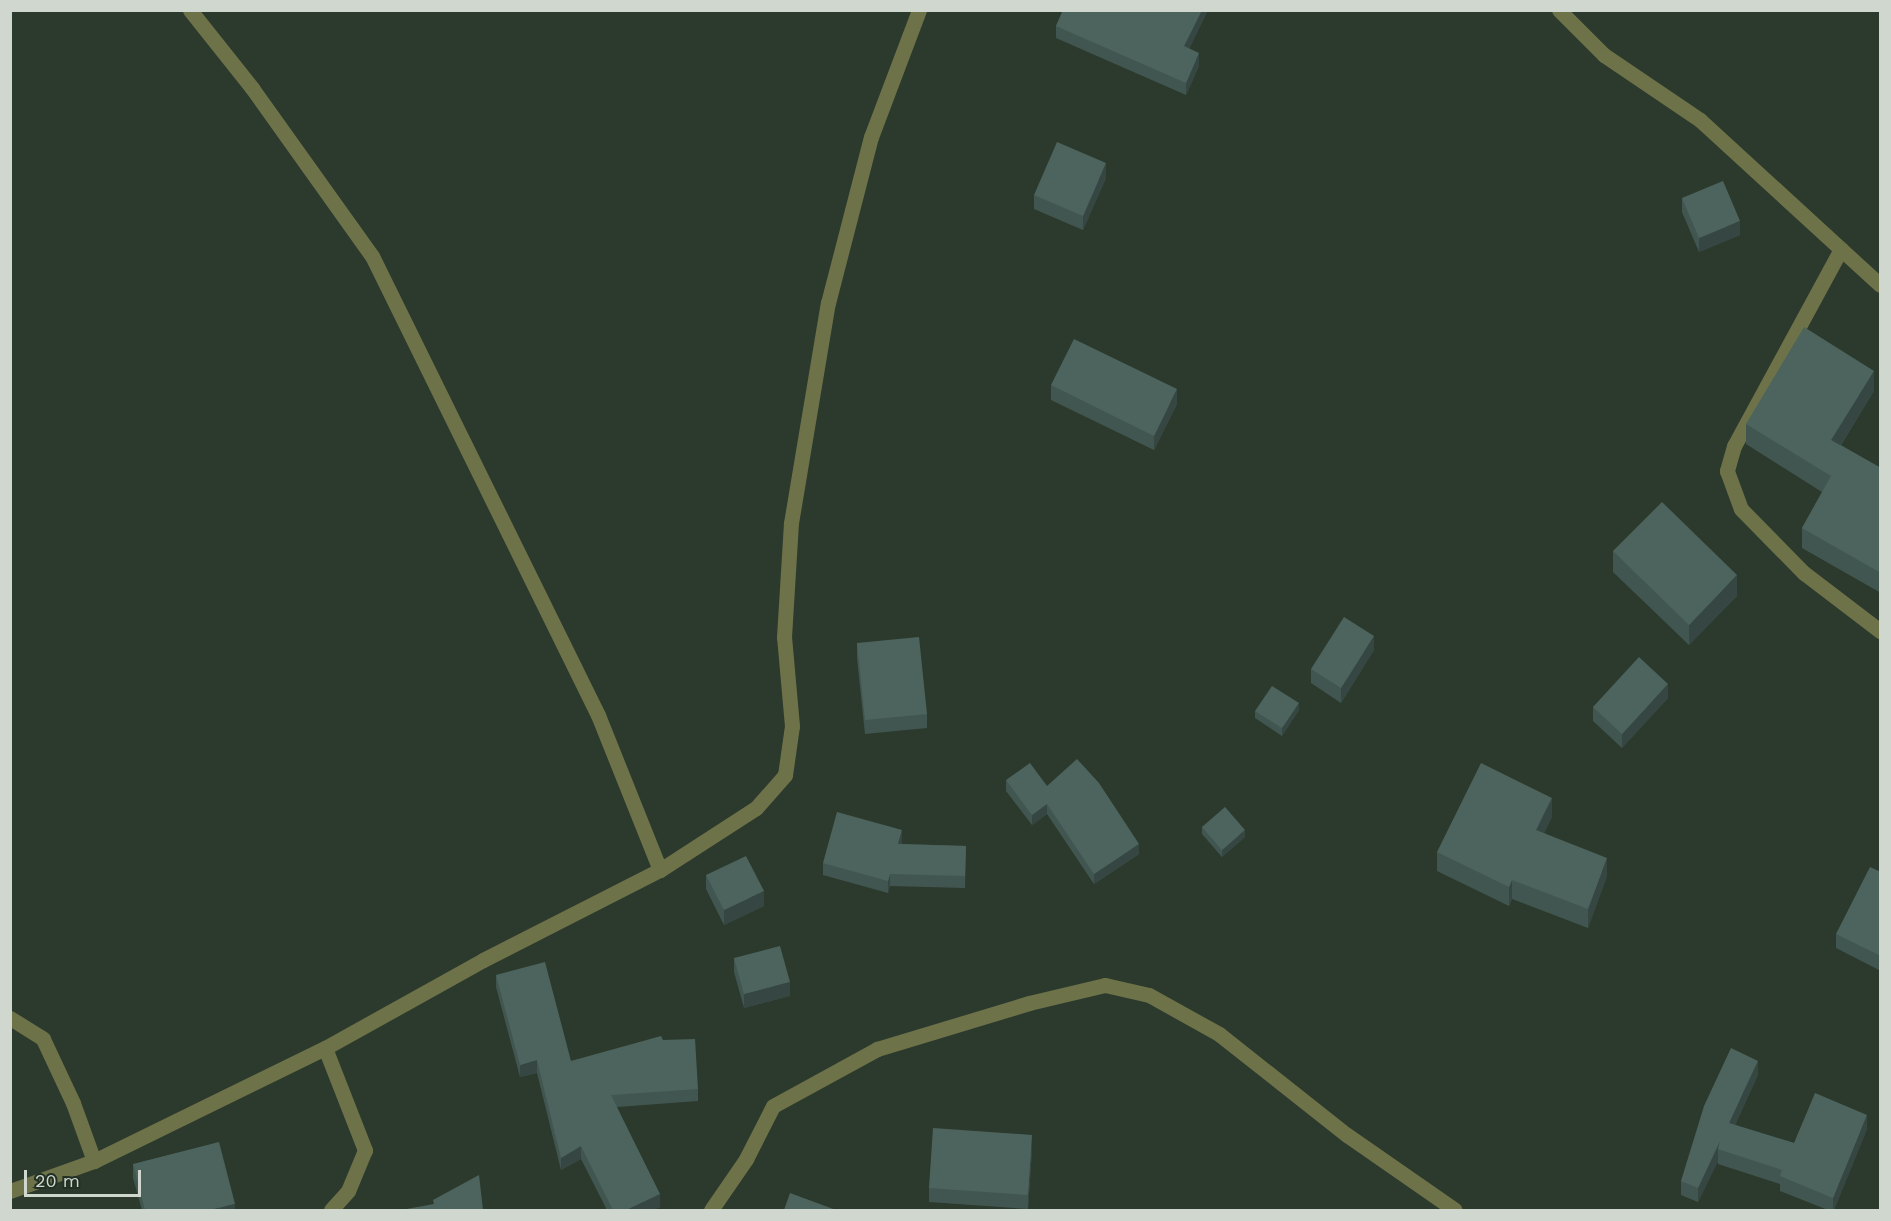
<!DOCTYPE html>
<html>
<head>
<meta charset="utf-8">
<style>
  body { margin:0 }
  #map { position:relative; width:1891px; height:1221px; overflow:hidden; background:#2c3a2d; font-family:"Work Sans",sans-serif }
  div>[style] { position:absolute }
  [style*='--x'] { left:calc(var(--x)*1px); top:calc(var(--y)*1px); width:calc(var(--w)*1px); rotate:calc(var(--a)*1deg) }
  .minor>* { height:15px; margin:-7.5px; padding:0 7.5px; transform-origin:7.5px; border-radius:7.5px; background:#6d7249 }
  .wall>* { inset:0; background:#425651 }
  .shaded-wall>* { inset:0; background:#364642 }
  .building>* { inset:0; background:#4d645e }
  span { translate:-50% -50%; white-space:nowrap; text-align:center; line-height:1.15; -webkit-text-stroke:4.5px #223023; paint-order:stroke }
  .frame { position:absolute; inset:0; border:12px solid #cfd7cf; pointer-events:none }
  .scale { position:absolute; left:24px; top:1170px; width:117px; height:27px; box-sizing:border-box; border:3px solid #cfd7cf; border-top:0; padding-left:8px; font-size:18px; line-height:21px; white-space:nowrap; color:#cfd7cf; -webkit-text-stroke:4px #223023; paint-order:stroke }
</style>
</head>
<body>
<div id="map">
  <div class="minor">
    <div style="--x:190;--y:10;--w:100;--a:51.5"></div>
    <div style="--x:252;--y:88;--w:206;--a:54.5"></div>
    <div style="--x:372;--y:256;--w:512;--a:63.79"></div>
    <div style="--x:598;--y:715;--w:167;--a:68.2"></div>
    <div style="--x:1559;--y:10;--w:64;--a:45"></div>
    <div style="--x:1604;--y:55;--w:116;--a:34.1"></div>
    <div style="--x:1700;--y:120;--w:244;--a:42.5"></div>
    <div style="--x:1841;--y:249;--w:224;--a:118.5"></div>
    <div style="--x:1734;--y:446;--w:26;--a:106"></div>
    <div style="--x:1727;--y:471;--w:40;--a:69.8"></div>
    <div style="--x:1741;--y:509;--w:90;--a:45.5"></div>
    <div style="--x:1804;--y:573;--w:96;--a:37.3"></div>
    <div style="--x:10;--y:1018;--w:39;--a:32"></div>
    <div style="--x:43;--y:1039;--w:71;--a:64.9"></div>
    <div style="--x:73;--y:1103;--w:62;--a:70.1"></div>
    <div style="--x:325;--y:1048;--w:110;--a:68.6"></div>
    <div style="--x:365;--y:1150;--w:44;--a:112.5"></div>
    <div style="--x:348;--y:1191;--w:25;--a:132"></div>
    <div style="--x:10;--y:1191;--w:89;--a:-19.7"></div>
    <div style="--x:94;--y:1161;--w:257;--a:-26.1"></div>
    <div style="--x:325;--y:1048;--w:181;--a:-29.1"></div>
    <div style="--x:483;--y:960;--w:199;--a:-27"></div>
    <div style="--x:660;--y:870;--w:114;--a:-32.9"></div>
    <div style="--x:756;--y:808;--w:44;--a:-48.7"></div>
    <div style="--x:785;--y:775;--w:49;--a:-81.9"></div>
    <div style="--x:792;--y:726;--w:89;--a:-95.1"></div>
    <div style="--x:784;--y:637;--w:114;--a:-86.5"></div>
    <div style="--x:791;--y:523;--w:223;--a:-80.5"></div>
    <div style="--x:828;--y:303;--w:171;--a:-75.5"></div>
    <div style="--x:871;--y:137;--w:136;--a:-69.3"></div>
    <div style="--x:711;--y:1210;--w:62;--a:-55.5"></div>
    <div style="--x:746;--y:1159;--w:59;--a:-63"></div>
    <div style="--x:773;--y:1106;--w:119;--a:-28.7"></div>
    <div style="--x:877;--y:1049;--w:159;--a:-16.8"></div>
    <div style="--x:1029;--y:1003;--w:78;--a:-13.3"></div>
    <div style="--x:1105;--y:985;--w:45;--a:12.8"></div>
    <div style="--x:1149;--y:995;--w:80;--a:29.1"></div>
    <div style="--x:1219;--y:1034;--w:163;--a:38.3"></div>
    <div style="--x:1347;--y:1135;--w:131;--a:34.8"></div>
  </div>
  <div class="wall">
    <div style="clip-path:polygon(1063px 10px,1208px 10px,1189px 49px,1199px 66px,1186px 95px,1056px 38px,1056px 26px)"></div>
    <div style="clip-path:polygon(1106px 178px,1083px 230px,1034px 209px,1034px 195px)"></div>
    <div style="clip-path:polygon(1682px 198px,1740px 235px,1699px 252px,1682px 212px)"></div>
    <div style="clip-path:polygon(1051px 385px,1177px 404px,1154px 450px,1051px 400px)"></div>
    <div style="clip-path:polygon(1874px 391px,1841px 445px,1881px 468px,1881px 593px,1802px 548px,1802px 528px,1822px 492px,1746px 444px,1746px 424px)"></div>
    <div style="clip-path:polygon(1613px 551px,1737px 596px,1689px 645px,1613px 572px)"></div>
    <div style="clip-path:polygon(857px 643px,927px 714px,927px 728px,865px 734px,857px 658px)"></div>
    <div style="clip-path:polygon(1374px 650px,1341px 703px,1311px 683px,1311px 669px)"></div>
    <div style="clip-path:polygon(1668px 698px,1622px 748px,1593px 721px,1593px 707px)"></div>
    <div style="clip-path:polygon(1299px 710px,1282px 736px,1255px 718px,1255px 711px)"></div>
    <div style="clip-path:polygon(1006px 780px,1047px 786px,1139px 854px,1094px 884px,1047px 814px,1032px 825px,1006px 791px)"></div>
    <div style="clip-path:polygon(1552px 817px,1544px 833px,1607px 876px,1588px 928px,1512px 899px,1509px 906px,1437px 871px,1437px 852px)"></div>
    <div style="clip-path:polygon(1202px 827px,1245px 837px,1222px 857px,1202px 834px)"></div>
    <div style="clip-path:polygon(902px 842px,902px 844px,966px 846px,965px 888px,890px 886px,888px 893px,823px 875px,823px 863px)"></div>
    <div style="clip-path:polygon(1881px 872px,1881px 971px,1836px 948px,1836px 934px)"></div>
    <div style="clip-path:polygon(706px 875px,764px 906px,724px 925px,706px 889px)"></div>
    <div style="clip-path:polygon(734px 958px,790px 996px,744px 1008px,734px 972px)"></div>
    <div style="clip-path:polygon(496px 975px,571px 1061px,663px 1040px,698px 1089px,698px 1101px,617px 1107px,660px 1207px,653px 1210px,607px 1210px,581px 1159px,561px 1170px,537px 1073px,520px 1077px,496px 987px)"></div>
    <div style="clip-path:polygon(1758px 1075px,1735px 1125px,1794px 1143px,1867px 1129px,1834px 1210px,1828px 1210px,1780px 1191px,1780px 1184px,1718px 1164px,1718px 1161px,1698px 1202px,1681px 1195px,1681px 1181px)"></div>
    <div style="clip-path:polygon(1032px 1150px,1028px 1209px,929px 1202px,929px 1188px)"></div>
    <div style="clip-path:polygon(133px 1164px,235px 1210px,142px 1210px,133px 1178px)"></div>
  </div>
  <div class="shaded-wall">
    <div style="clip-path:polygon(1202px 10px,1208px 10px,1184px 59px,1184px 46px)"></div>
    <div style="clip-path:polygon(1199px 53px,1199px 66px,1186px 95px,1186px 83px)"></div>
    <div style="clip-path:polygon(1106px 163px,1106px 178px,1083px 230px,1083px 216px)"></div>
    <div style="clip-path:polygon(1740px 221px,1740px 235px,1699px 252px,1699px 238px)"></div>
    <div style="clip-path:polygon(1874px 371px,1874px 391px,1831px 460px,1831px 440px)"></div>
    <div style="clip-path:polygon(1177px 389px,1177px 404px,1154px 450px,1154px 436px)"></div>
    <div style="clip-path:polygon(1737px 575px,1737px 596px,1689px 645px,1689px 625px)"></div>
    <div style="clip-path:polygon(1374px 636px,1374px 650px,1341px 703px,1341px 688px)"></div>
    <div style="clip-path:polygon(1668px 684px,1668px 698px,1622px 748px,1622px 734px)"></div>
    <div style="clip-path:polygon(1299px 703px,1299px 710px,1282px 736px,1282px 728px)"></div>
    <div style="clip-path:polygon(1552px 798px,1552px 817px,1536px 849px,1536px 830px)"></div>
    <div style="clip-path:polygon(1047px 804px,1047px 814px,1032px 825px,1032px 815px)"></div>
    <div style="clip-path:polygon(902px 830px,902px 842px,898px 856px,898px 844px)"></div>
    <div style="clip-path:polygon(1245px 830px,1245px 837px,1222px 857px,1222px 850px)"></div>
    <div style="clip-path:polygon(1139px 844px,1139px 854px,1094px 884px,1094px 874px)"></div>
    <div style="clip-path:polygon(1607px 858px,1607px 876px,1588px 928px,1588px 909px)"></div>
    <div style="clip-path:polygon(890px 874px,890px 886px,888px 893px,888px 881px)"></div>
    <div style="clip-path:polygon(1512px 880px,1512px 899px,1509px 906px,1509px 887px)"></div>
    <div style="clip-path:polygon(764px 891px,764px 906px,724px 925px,724px 910px)"></div>
    <div style="clip-path:polygon(790px 982px,790px 996px,744px 1008px,744px 994px)"></div>
    <div style="clip-path:polygon(537px 1060px,537px 1073px,520px 1077px,520px 1065px)"></div>
    <div style="clip-path:polygon(1758px 1061px,1758px 1075px,1729px 1137px,1729px 1123px)"></div>
    <div style="clip-path:polygon(1867px 1115px,1867px 1129px,1834px 1210px,1833px 1210px,1833px 1198px)"></div>
    <div style="clip-path:polygon(1032px 1135px,1032px 1150px,1028px 1209px,1028px 1195px)"></div>
    <div style="clip-path:polygon(1720px 1141px,1718px 1149px,1718px 1161px,1698px 1202px,1698px 1188px)"></div>
    <div style="clip-path:polygon(581px 1146px,581px 1159px,561px 1170px,561px 1158px)"></div>
    <div style="clip-path:polygon(660px 1194px,660px 1207px,653px 1210px,626px 1210px)"></div>
    <div style="clip-path:polygon(235px 1204px,235px 1210px,209px 1210px)"></div>
  </div>
  <div class="building">
    <div style="clip-path:polygon(1063px 10px,1202px 10px,1184px 46px,1199px 53px,1186px 83px,1056px 26px)"></div>
    <div style="clip-path:polygon(1057px 142px,1106px 163px,1083px 216px,1034px 195px)"></div>
    <div style="clip-path:polygon(1723px 181px,1740px 221px,1699px 238px,1682px 198px)"></div>
    <div style="clip-path:polygon(1804px 327px,1874px 371px,1831px 440px,1881px 468px,1881px 573px,1802px 528px,1831px 476px,1746px 424px)"></div>
    <div style="clip-path:polygon(1074px 339px,1177px 389px,1154px 436px,1051px 385px)"></div>
    <div style="clip-path:polygon(1662px 502px,1737px 575px,1689px 625px,1613px 551px)"></div>
    <div style="clip-path:polygon(1344px 617px,1374px 636px,1341px 688px,1311px 669px)"></div>
    <div style="clip-path:polygon(919px 637px,927px 714px,865px 720px,857px 643px)"></div>
    <div style="clip-path:polygon(1639px 657px,1668px 684px,1622px 734px,1593px 707px)"></div>
    <div style="clip-path:polygon(1272px 686px,1299px 703px,1282px 728px,1255px 711px)"></div>
    <div style="clip-path:polygon(1077px 759px,1099px 783px,1139px 844px,1094px 874px,1047px 804px,1032px 815px,1006px 780px,1030px 763px,1047px 786px)"></div>
    <div style="clip-path:polygon(1481px 763px,1552px 798px,1536px 830px,1607px 858px,1588px 909px,1512px 880px,1509px 887px,1437px 852px)"></div>
    <div style="clip-path:polygon(1225px 807px,1245px 830px,1222px 850px,1202px 827px)"></div>
    <div style="clip-path:polygon(837px 812px,902px 830px,898px 844px,966px 846px,965px 876px,890px 874px,888px 881px,823px 863px)"></div>
    <div style="clip-path:polygon(746px 856px,764px 891px,724px 910px,706px 875px)"></div>
    <div style="clip-path:polygon(1870px 867px,1881px 872px,1881px 956px,1836px 934px)"></div>
    <div style="clip-path:polygon(780px 946px,790px 982px,744px 994px,734px 958px)"></div>
    <div style="clip-path:polygon(545px 962px,571px 1061px,661px 1036px,663px 1040px,695px 1039px,698px 1089px,611px 1095px,660px 1194px,626px 1210px,613px 1210px,581px 1146px,561px 1158px,537px 1060px,520px 1065px,496px 975px)"></div>
    <div style="clip-path:polygon(1731px 1048px,1758px 1061px,1729px 1123px,1794px 1143px,1815px 1093px,1867px 1115px,1833px 1198px,1780px 1176px,1782px 1170px,1718px 1149px,1720px 1141px,1698px 1188px,1681px 1181px,1704px 1106px)"></div>
    <div style="clip-path:polygon(933px 1128px,1032px 1135px,1028px 1195px,929px 1188px)"></div>
    <div style="clip-path:polygon(219px 1142px,235px 1204px,209px 1210px,145px 1210px,133px 1164px)"></div>
    <div style="clip-path:polygon(479px 1175px,483px 1210px,401px 1210px,434px 1204px,433px 1200px)"></div>
    <div style="clip-path:polygon(790px 1193px,836px 1210px,784px 1210px)"></div>
  </div>
  <div class="frame"></div>
  <div class="scale">20 m</div>
</div>
</body>
</html>
